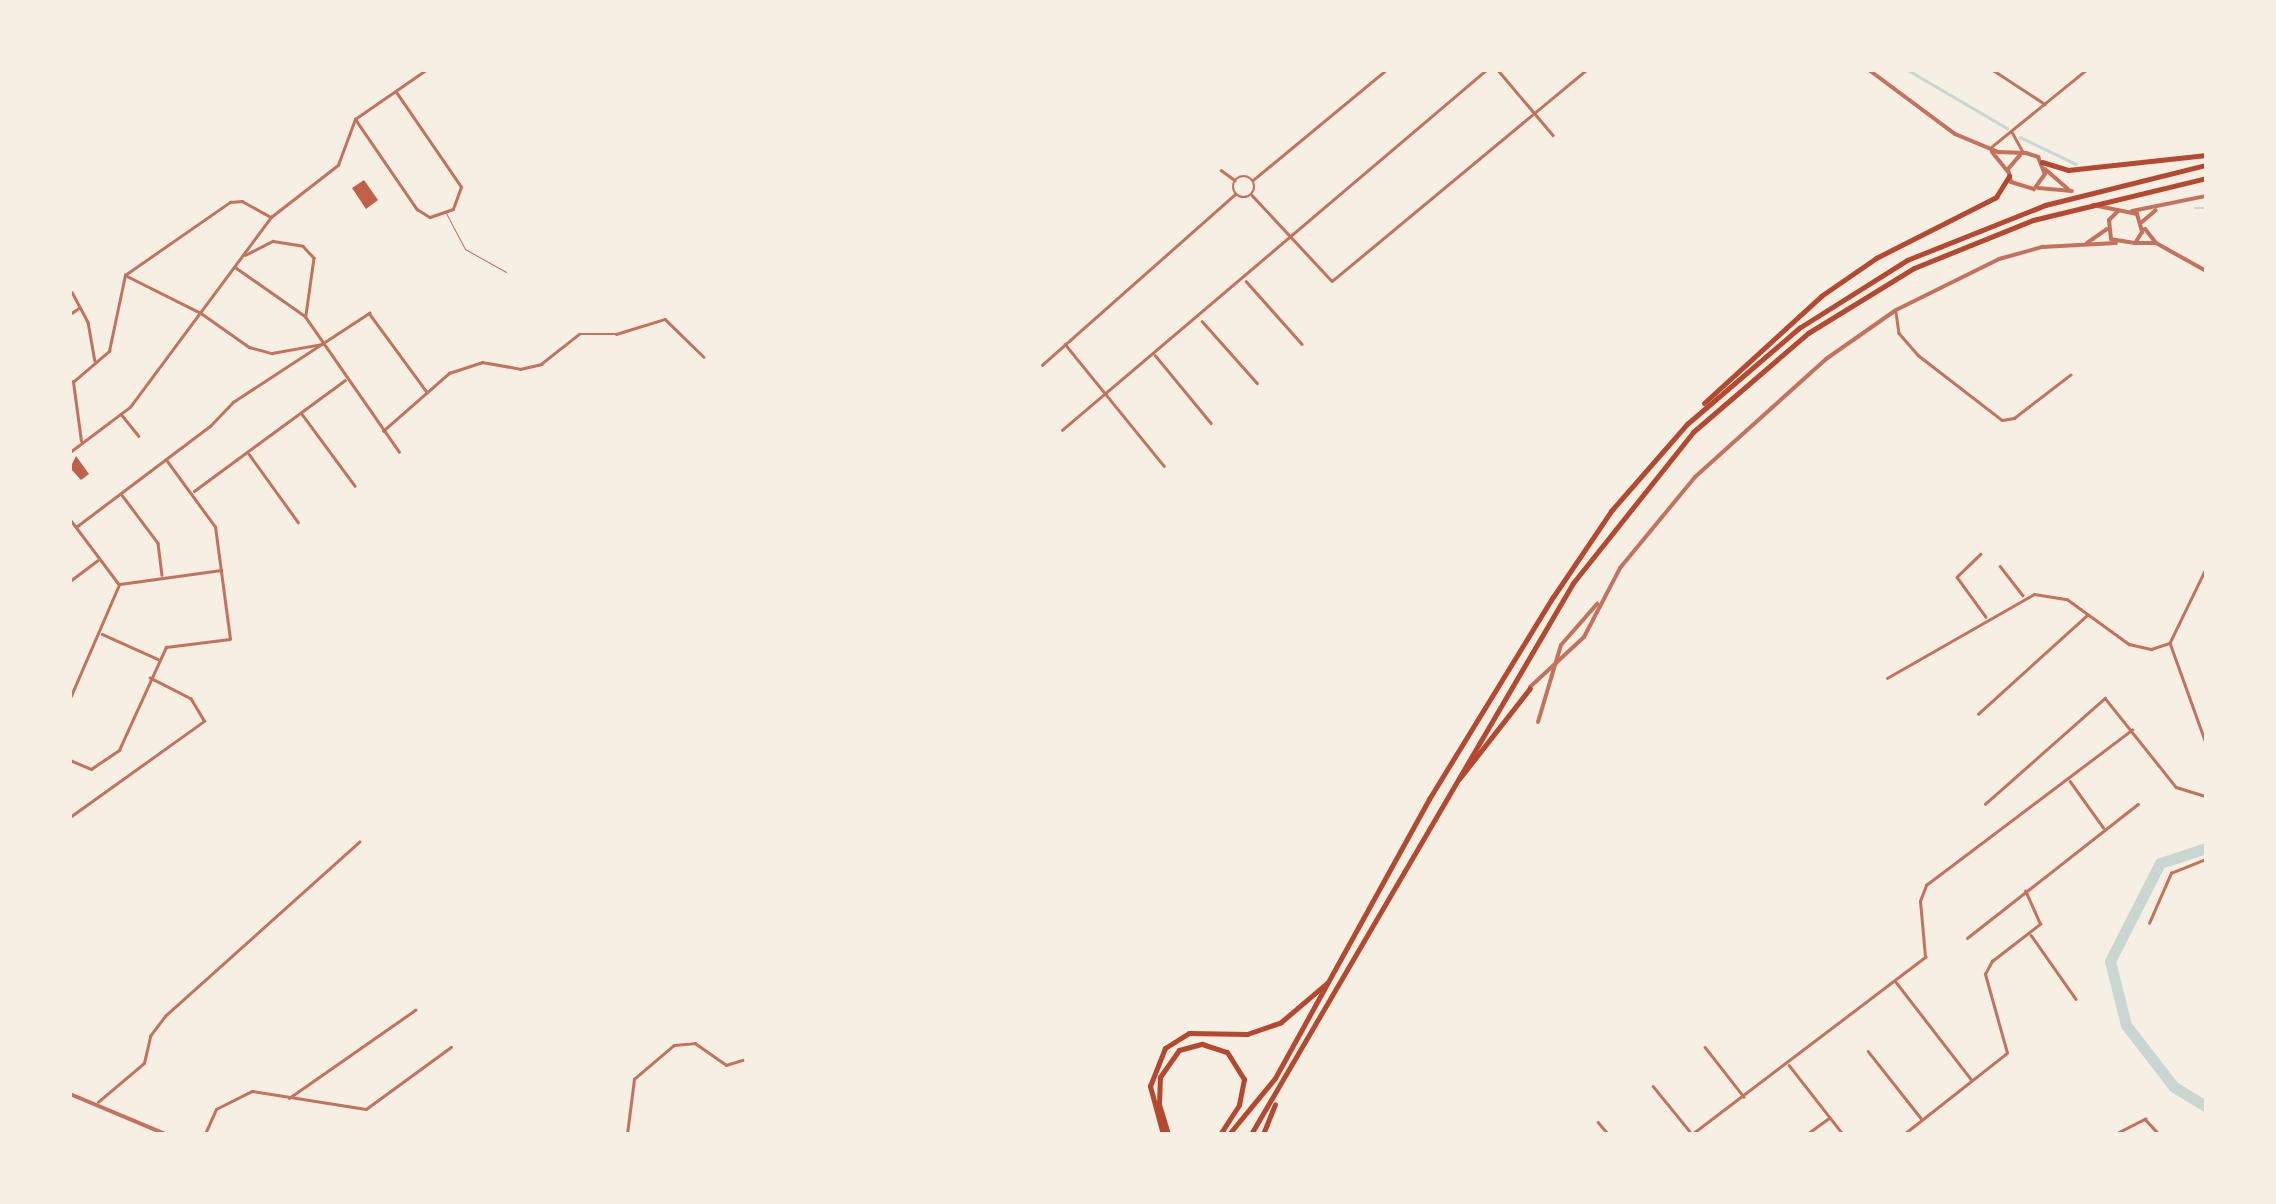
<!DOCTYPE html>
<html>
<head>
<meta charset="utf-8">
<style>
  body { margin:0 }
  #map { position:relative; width:2276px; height:1204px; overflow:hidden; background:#f6efe4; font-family:"Public Sans",sans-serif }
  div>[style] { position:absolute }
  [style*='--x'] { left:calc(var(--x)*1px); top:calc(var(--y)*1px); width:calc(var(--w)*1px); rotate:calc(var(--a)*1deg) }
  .stream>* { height:2.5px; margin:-1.25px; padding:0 1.25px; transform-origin:1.25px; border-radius:1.25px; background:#c9d6d2 }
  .river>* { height:11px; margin:-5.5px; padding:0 5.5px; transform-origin:5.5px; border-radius:5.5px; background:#c9d6d2 }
  .building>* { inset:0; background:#bf614a }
  .service>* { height:1px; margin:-0.5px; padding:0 0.5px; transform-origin:0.5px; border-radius:0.5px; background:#c5725c }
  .minor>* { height:2.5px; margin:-1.25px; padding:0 1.25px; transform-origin:1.25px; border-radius:1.25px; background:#c5725c }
  .minor>.ring { margin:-1.25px; padding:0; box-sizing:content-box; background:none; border:2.5px solid #c5725c; border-radius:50% }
  .tertiary>* { height:4px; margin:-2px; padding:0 2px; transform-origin:2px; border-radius:2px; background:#c5725c }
  .motorway>* { height:5px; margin:-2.5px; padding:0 2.5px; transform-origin:2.5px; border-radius:2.5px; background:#b5482f }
  span { translate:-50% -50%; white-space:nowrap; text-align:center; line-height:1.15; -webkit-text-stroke:10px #f6efe4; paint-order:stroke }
  .frame { position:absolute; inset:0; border:72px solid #f6efe4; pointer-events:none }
</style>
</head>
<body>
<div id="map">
  <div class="stream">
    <div style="--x:1908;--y:70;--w:115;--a:30.4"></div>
    <div style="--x:2020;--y:137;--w:62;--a:25.7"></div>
    <div style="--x:2195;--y:208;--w:11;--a:0"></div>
  </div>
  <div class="river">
    <div style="--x:2206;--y:848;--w:48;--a:161.9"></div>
    <div style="--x:2160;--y:863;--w:110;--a:117"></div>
    <div style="--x:2110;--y:961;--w:66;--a:76"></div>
    <div style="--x:2126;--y:1025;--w:78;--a:52.3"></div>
    <div style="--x:2174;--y:1087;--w:37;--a:31"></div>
  </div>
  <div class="building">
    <div style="clip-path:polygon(364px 180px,378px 200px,366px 209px,352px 188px)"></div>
    <div style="clip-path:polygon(76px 456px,89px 474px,81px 480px,70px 468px)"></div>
  </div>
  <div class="service">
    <div style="--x:446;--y:213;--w:41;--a:62.2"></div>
    <div style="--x:465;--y:249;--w:47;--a:29.3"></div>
  </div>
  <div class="minor">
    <div style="--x:1498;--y:70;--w:85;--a:49.8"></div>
    <div style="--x:1993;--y:70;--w:62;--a:33.2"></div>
    <div style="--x:356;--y:120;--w:108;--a:55.6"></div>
    <div style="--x:417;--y:209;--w:15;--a:32"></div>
    <div style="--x:430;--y:217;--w:24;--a:-19"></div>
    <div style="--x:453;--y:209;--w:23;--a:-70"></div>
    <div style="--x:461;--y:187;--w:115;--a:-124.4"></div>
    <div style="--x:2012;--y:132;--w:21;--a:61"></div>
    <div style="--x:1990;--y:148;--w:124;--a:-39.1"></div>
    <div style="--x:1221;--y:170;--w:17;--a:36"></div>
    <div class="ring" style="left:1233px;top:176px;width:19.5px;height:19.5px"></div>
    <div style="--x:1253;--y:180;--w:173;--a:-39.6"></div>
    <div style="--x:1252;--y:195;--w:117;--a:47.1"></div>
    <div style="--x:1332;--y:281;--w:330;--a:-39.7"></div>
    <div style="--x:245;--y:255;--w:31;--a:-27"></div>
    <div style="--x:273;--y:241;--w:30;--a:9"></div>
    <div style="--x:303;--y:246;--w:16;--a:47"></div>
    <div style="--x:314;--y:258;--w:58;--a:98"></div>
    <div style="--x:235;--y:267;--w:85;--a:35"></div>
    <div style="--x:305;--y:316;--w:165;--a:55.2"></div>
    <div style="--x:127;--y:276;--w:83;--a:26.6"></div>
    <div style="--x:201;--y:313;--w:59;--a:35.3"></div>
    <div style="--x:249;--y:347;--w:24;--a:15"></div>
    <div style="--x:272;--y:353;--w:51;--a:-10.2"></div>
    <div style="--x:1246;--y:281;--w:84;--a:48.4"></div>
    <div style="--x:72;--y:292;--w:34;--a:62"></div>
    <div style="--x:88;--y:322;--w:39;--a:80"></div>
    <div style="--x:1896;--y:312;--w:21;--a:82"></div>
    <div style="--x:1899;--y:333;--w:29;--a:49"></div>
    <div style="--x:1918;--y:355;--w:106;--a:37.7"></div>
    <div style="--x:2002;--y:420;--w:12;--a:-9"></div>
    <div style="--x:2014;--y:418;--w:71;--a:-37.5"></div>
    <div style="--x:70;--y:314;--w:11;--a:-34"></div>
    <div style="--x:1202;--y:321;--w:83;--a:48.4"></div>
    <div style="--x:1065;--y:344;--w:157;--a:50.9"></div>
    <div style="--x:1155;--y:355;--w:88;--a:50.5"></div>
    <div style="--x:1042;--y:365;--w:258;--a:-41.5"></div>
    <div style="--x:121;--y:414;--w:28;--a:51"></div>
    <div style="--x:302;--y:414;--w:89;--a:53.6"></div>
    <div style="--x:1062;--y:430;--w:556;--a:-40.33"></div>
    <div style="--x:383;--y:431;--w:88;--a:-41.3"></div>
    <div style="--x:449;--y:373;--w:35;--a:-18"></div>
    <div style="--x:482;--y:362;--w:39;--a:10"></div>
    <div style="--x:520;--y:369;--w:22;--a:-13"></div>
    <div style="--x:541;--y:364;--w:48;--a:-38.3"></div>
    <div style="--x:579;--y:334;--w:37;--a:0"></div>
    <div style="--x:616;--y:334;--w:51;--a:-17"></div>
    <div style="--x:665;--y:319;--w:54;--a:44.3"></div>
    <div style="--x:81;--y:441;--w:60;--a:-97.7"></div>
    <div style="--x:73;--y:382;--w:48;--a:-40.7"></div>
    <div style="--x:109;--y:351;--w:78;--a:-78.1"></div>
    <div style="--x:125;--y:275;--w:128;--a:-34.8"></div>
    <div style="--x:230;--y:202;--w:12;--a:-5"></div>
    <div style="--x:242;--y:201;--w:31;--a:29"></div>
    <div style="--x:70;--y:452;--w:75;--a:-36.9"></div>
    <div style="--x:130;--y:407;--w:237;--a:-53.4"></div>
    <div style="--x:271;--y:217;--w:85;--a:-37.8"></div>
    <div style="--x:338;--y:165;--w:49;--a:-69.7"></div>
    <div style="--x:355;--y:119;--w:86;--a:-34.6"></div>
    <div style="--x:249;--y:454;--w:84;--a:54.2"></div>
    <div style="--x:194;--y:491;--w:187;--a:-36.3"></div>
    <div style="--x:122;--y:495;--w:60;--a:53.1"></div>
    <div style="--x:158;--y:543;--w:32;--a:83"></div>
    <div style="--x:70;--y:519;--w:80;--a:53.1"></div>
    <div style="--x:76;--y:527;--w:168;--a:-37"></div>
    <div style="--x:210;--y:426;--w:33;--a:-46"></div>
    <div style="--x:233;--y:402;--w:163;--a:-33.2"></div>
    <div style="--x:369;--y:313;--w:98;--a:53.7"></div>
    <div style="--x:1981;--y:554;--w:33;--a:136"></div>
    <div style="--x:1957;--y:577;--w:49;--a:54.1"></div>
    <div style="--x:2000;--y:566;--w:37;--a:52"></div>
    <div style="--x:2206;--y:569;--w:82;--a:115.9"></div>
    <div style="--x:2170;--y:643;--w:106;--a:70.2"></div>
    <div style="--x:70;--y:581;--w:34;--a:-37"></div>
    <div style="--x:120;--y:584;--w:102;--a:-7.9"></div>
    <div style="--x:102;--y:634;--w:61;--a:24.1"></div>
    <div style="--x:1887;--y:678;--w:169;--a:-29.7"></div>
    <div style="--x:2034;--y:594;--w:33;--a:9"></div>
    <div style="--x:2067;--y:599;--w:77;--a:36"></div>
    <div style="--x:2129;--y:644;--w:23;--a:13"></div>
    <div style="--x:2151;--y:649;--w:20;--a:-18"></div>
    <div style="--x:70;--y:698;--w:123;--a:-66.6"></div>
    <div style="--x:1978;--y:714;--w:147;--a:-42.2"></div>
    <div style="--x:70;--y:760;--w:23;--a:23"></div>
    <div style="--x:91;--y:769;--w:34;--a:-34"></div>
    <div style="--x:119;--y:750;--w:113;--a:-65.5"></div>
    <div style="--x:166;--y:647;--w:64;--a:-7.1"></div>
    <div style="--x:230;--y:639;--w:113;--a:-97.6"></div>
    <div style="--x:215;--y:527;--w:83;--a:-126.2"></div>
    <div style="--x:2070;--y:781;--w:57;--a:54.3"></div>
    <div style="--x:1985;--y:804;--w:160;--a:-41.5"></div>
    <div style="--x:2105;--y:698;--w:114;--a:51.4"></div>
    <div style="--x:2176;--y:787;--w:31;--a:17"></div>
    <div style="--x:70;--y:817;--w:165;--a:-35.6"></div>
    <div style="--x:204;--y:721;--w:26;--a:-121"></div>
    <div style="--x:191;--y:699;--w:46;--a:-152.9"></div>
    <div style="--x:2149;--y:923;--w:55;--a:-66.3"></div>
    <div style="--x:2171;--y:873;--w:38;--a:-22"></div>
    <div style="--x:2031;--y:935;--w:78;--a:54.9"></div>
    <div style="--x:1967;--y:938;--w:217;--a:-38.1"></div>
    <div style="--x:1896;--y:982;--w:123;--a:52.3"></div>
    <div style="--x:1705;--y:1047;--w:63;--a:52"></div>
    <div style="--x:1868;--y:1051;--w:85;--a:51.7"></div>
    <div style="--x:1789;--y:1065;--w:88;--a:52"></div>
    <div style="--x:1653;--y:1086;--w:62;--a:50.9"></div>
    <div style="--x:289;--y:1098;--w:154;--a:-34.9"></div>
    <div style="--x:98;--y:1102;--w:60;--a:-40.3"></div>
    <div style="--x:144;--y:1063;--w:28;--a:-77"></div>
    <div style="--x:150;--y:1036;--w:25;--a:-53"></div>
    <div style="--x:165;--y:1016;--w:261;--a:-41.9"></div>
    <div style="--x:1598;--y:1122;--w:16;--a:50"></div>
    <div style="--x:205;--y:1134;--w:27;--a:-66"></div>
    <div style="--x:216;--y:1109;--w:40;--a:-26.6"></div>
    <div style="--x:252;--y:1091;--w:115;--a:9"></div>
    <div style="--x:366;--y:1109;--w:105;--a:-36.1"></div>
    <div style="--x:627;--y:1134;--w:55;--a:-82.7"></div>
    <div style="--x:634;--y:1079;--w:52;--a:-40.4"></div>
    <div style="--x:674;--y:1045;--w:21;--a:-5"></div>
    <div style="--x:695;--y:1043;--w:38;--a:35"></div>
    <div style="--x:726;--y:1065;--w:17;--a:-17"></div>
    <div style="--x:1692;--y:1134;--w:293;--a:-37.2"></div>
    <div style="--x:1925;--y:957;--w:56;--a:-95.1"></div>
    <div style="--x:1920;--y:901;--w:17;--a:-69"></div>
    <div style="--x:1926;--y:885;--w:258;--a:-37"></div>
    <div style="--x:1807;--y:1134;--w:27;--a:-36"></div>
    <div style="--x:1904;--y:1134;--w:131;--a:-38.2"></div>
    <div style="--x:2007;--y:1053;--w:82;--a:-105.6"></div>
    <div style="--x:1985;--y:974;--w:15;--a:-62"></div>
    <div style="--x:1992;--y:961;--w:61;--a:-37.6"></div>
    <div style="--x:2040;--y:924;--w:36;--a:-114"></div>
    <div style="--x:2115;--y:1134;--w:34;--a:-27"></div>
    <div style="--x:2145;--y:1119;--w:21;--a:47"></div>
  </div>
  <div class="tertiary">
    <div style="--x:1869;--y:70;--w:107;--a:36.7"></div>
    <div style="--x:1955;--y:134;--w:47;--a:22.7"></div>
    <div style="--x:1998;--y:152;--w:28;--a:2"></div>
    <div style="--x:2026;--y:153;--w:13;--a:18"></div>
    <div style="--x:2038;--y:157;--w:18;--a:68"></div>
    <div style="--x:2045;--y:174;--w:19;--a:126"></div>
    <div style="--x:2034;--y:189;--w:24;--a:-163"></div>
    <div style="--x:2011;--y:182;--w:13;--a:-103"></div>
    <div style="--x:2008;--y:169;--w:18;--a:-49"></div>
    <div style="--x:1992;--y:152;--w:26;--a:51"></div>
    <div style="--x:2045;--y:169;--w:30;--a:41"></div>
    <div style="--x:2038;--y:188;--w:34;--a:5"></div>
    <div style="--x:2093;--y:205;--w:45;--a:11.6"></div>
    <div style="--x:2137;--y:214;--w:19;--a:74"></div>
    <div style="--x:2142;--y:232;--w:13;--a:122"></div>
    <div style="--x:2135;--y:243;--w:24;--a:-171"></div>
    <div style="--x:2111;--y:239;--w:19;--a:-96"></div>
    <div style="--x:2109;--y:220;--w:13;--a:-45"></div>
    <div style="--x:2132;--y:211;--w:76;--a:-11.5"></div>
    <div style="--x:2142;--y:222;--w:18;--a:-41"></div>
    <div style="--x:2087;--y:243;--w:24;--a:-35"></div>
    <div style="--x:2135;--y:243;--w:21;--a:0"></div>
    <div style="--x:2156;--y:243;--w:18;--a:-128"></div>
    <div style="--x:2156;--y:243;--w:57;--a:29.2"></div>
    <div style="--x:1530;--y:687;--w:74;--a:-42.8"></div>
    <div style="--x:1584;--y:637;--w:78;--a:-62.4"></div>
    <div style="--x:1620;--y:568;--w:118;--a:-50.5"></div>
    <div style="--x:1695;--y:477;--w:176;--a:-42"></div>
    <div style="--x:1826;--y:359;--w:85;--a:-35"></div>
    <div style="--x:1896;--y:310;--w:115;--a:-26.3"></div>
    <div style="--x:1999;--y:259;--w:45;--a:-15.6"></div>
    <div style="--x:2042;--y:247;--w:74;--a:-3.1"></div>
    <div style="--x:1538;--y:722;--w:80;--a:-73.4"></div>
    <div style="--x:1561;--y:645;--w:55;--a:-48.7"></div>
    <div style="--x:70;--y:1094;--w:103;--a:22.8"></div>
  </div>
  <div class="motorway">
    <div style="--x:2042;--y:162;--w:27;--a:17"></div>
    <div style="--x:2068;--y:170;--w:139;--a:-6.2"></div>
    <div style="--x:1704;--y:403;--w:159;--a:-42.4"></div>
    <div style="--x:1821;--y:296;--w:67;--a:-34.6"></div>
    <div style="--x:1876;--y:258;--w:135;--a:-26.9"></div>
    <div style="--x:1996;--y:197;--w:25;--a:-58"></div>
    <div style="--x:1459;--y:779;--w:115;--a:-52"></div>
    <div style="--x:1163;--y:1134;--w:50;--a:-105.2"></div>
    <div style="--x:1150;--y:1086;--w:41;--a:-68.5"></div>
    <div style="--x:1165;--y:1048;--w:28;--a:-32"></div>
    <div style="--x:1189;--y:1033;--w:58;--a:1"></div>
    <div style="--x:1247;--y:1034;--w:36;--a:-19"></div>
    <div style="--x:1281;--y:1022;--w:60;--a:-40.3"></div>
    <div style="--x:1168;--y:1134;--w:31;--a:-107"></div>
    <div style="--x:1159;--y:1104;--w:27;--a:-88"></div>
    <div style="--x:1160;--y:1077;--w:33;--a:-55"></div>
    <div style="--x:1179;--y:1050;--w:24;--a:-15"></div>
    <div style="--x:1202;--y:1044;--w:26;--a:18"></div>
    <div style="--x:1227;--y:1052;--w:32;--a:58"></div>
    <div style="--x:1244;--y:1079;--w:26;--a:101"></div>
    <div style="--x:1239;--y:1105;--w:35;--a:123"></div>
    <div style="--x:1229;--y:1134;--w:72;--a:-50.6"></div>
    <div style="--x:1275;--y:1078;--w:319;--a:-61.1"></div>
    <div style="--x:1429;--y:799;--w:237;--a:-58.5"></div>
    <div style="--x:1553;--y:597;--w:104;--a:-56"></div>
    <div style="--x:1611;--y:511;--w:116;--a:-48.9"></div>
    <div style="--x:1687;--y:424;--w:148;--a:-40.6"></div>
    <div style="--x:1799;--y:328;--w:128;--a:-32.2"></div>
    <div style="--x:1907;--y:260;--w:149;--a:-21.7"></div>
    <div style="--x:2045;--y:205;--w:166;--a:-14"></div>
    <div style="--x:1251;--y:1134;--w:638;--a:-59.7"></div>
    <div style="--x:1573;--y:583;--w:193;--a:-51.5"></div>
    <div style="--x:1693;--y:432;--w:152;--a:-40.7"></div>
    <div style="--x:1808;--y:333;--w:124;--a:-31.5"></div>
    <div style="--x:1914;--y:268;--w:128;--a:-22"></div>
    <div style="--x:2033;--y:220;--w:178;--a:-13.6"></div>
    <div style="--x:1263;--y:1134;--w:32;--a:-68"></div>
  </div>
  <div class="frame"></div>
</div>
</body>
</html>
